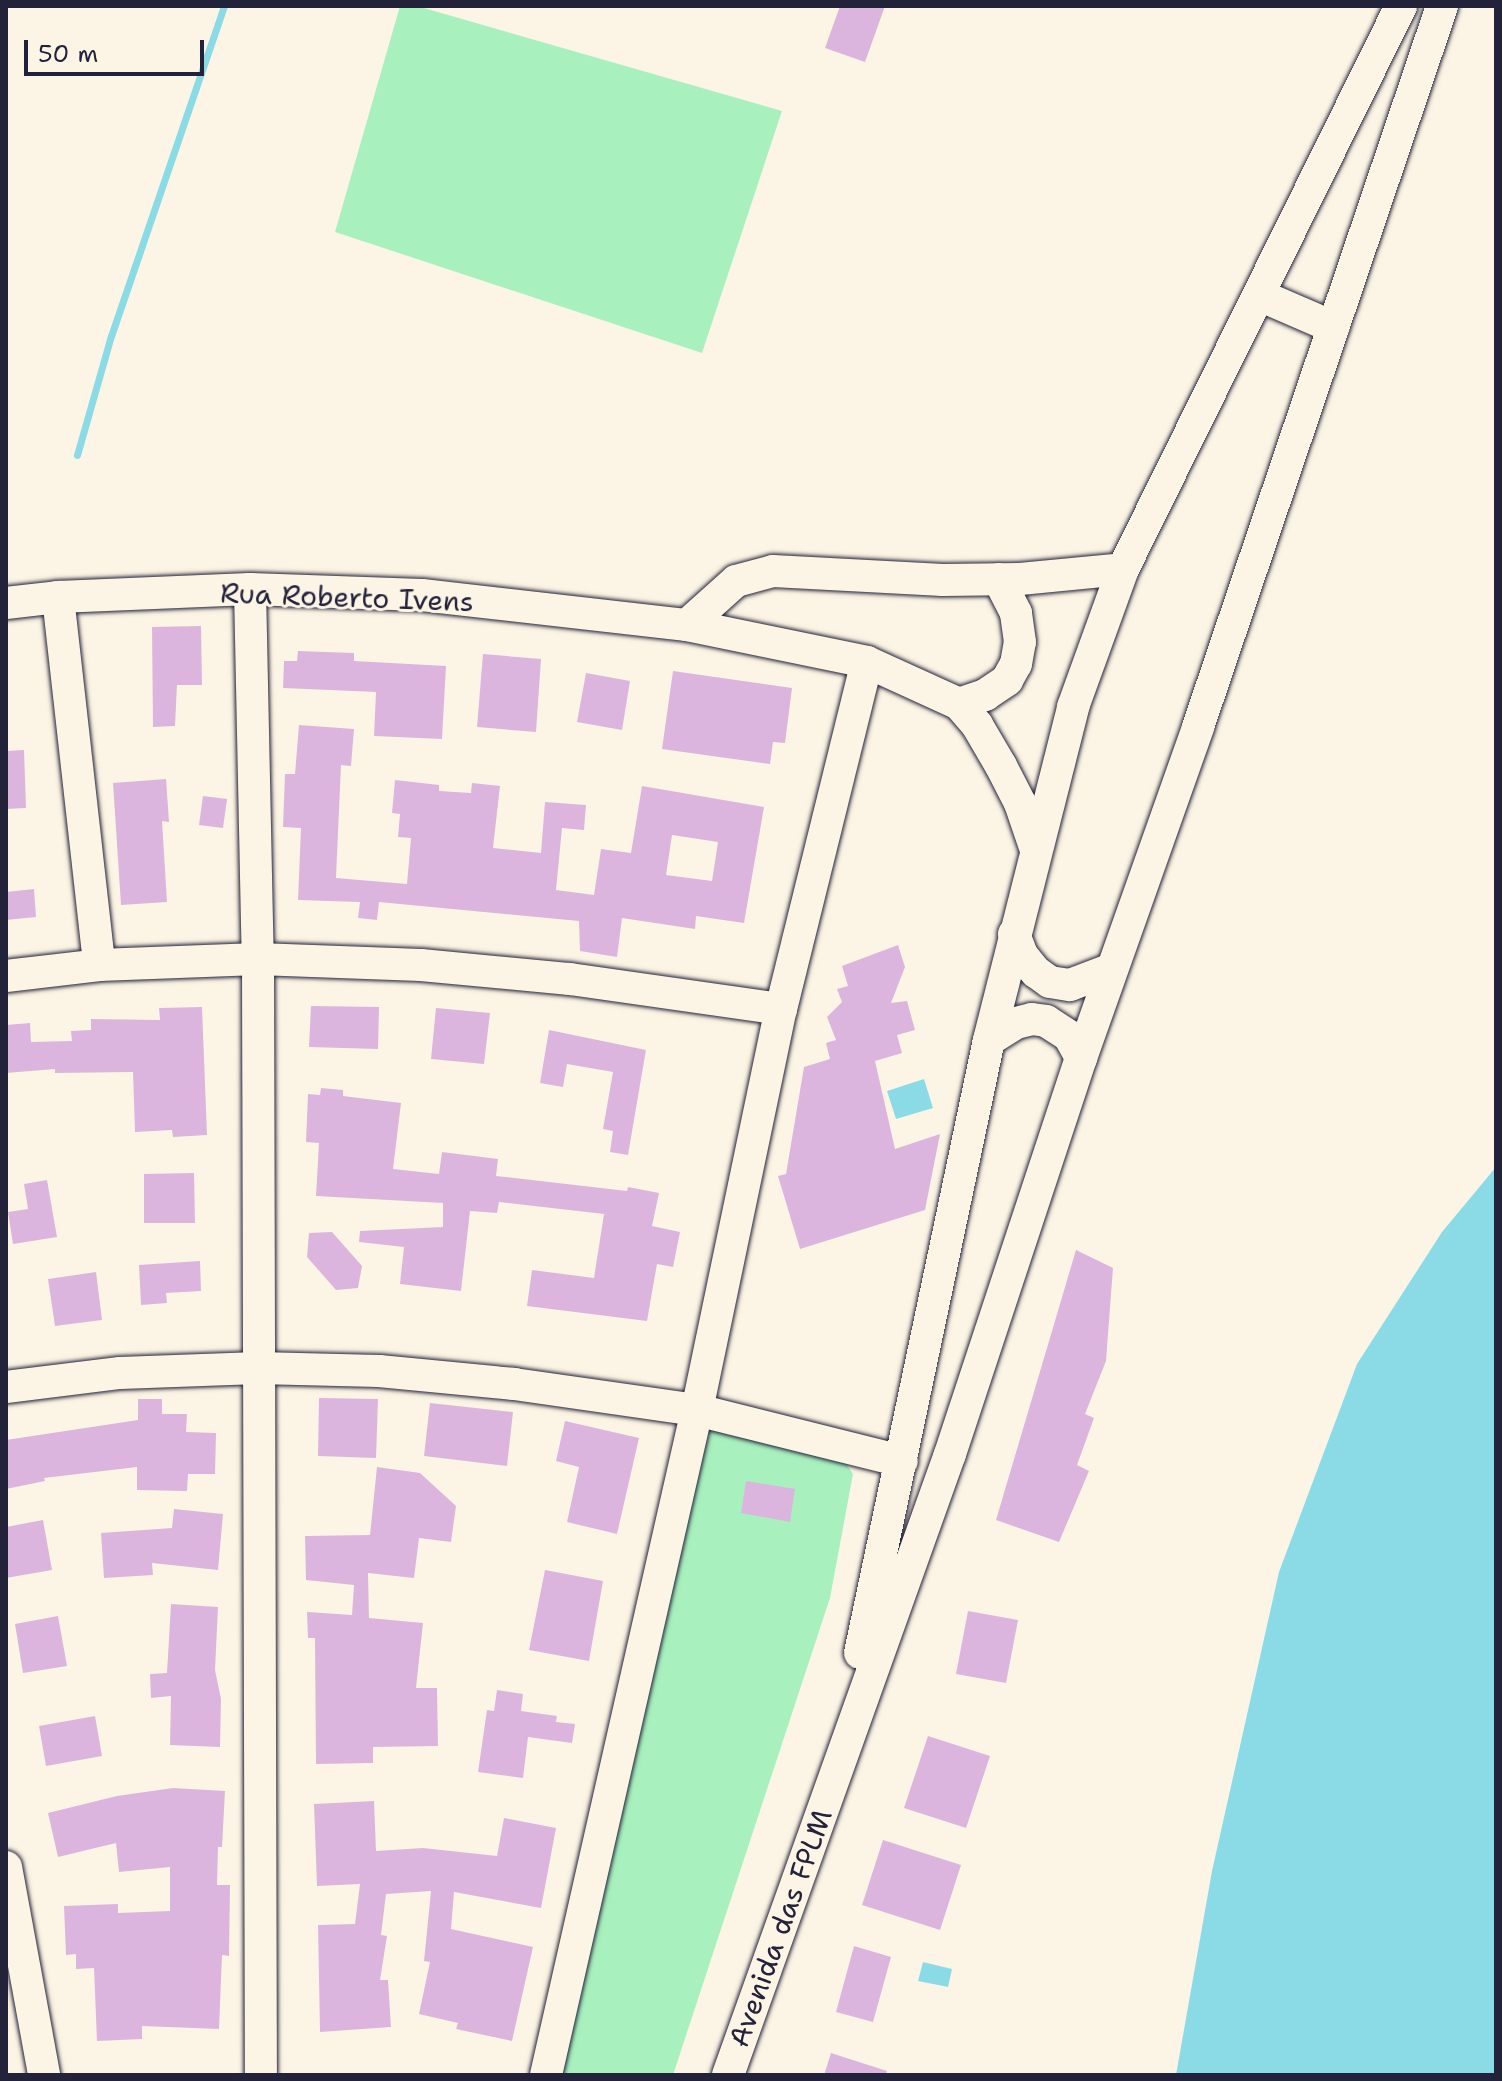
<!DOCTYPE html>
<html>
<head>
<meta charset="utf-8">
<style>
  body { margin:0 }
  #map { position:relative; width:1502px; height:2081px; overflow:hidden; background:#fcf5e5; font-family:"Shantell Sans",sans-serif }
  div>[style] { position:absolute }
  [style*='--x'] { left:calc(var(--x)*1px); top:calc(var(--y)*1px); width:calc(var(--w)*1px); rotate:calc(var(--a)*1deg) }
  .green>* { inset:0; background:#a8f1bf }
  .water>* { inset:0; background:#8bdbe6 }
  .stream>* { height:7px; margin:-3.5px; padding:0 3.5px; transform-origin:3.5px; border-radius:3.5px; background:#8bdbe6 }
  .building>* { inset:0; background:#dcb5de }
  .roads { filter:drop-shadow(0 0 2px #22223b) drop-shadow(0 0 2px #22223b) }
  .minor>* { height:32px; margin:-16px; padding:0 16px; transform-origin:16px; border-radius:16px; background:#fcf5e5 }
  span { translate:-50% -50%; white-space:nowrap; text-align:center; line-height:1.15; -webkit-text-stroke:6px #fcf5e5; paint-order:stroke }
  .street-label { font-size:28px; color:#22223b }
  .frame { position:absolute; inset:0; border:8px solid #22223b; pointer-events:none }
  .scale { position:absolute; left:24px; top:40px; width:180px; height:36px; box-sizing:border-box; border:4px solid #22223b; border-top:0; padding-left:10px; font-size:24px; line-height:28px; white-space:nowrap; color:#22223b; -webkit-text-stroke:6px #fcf5e5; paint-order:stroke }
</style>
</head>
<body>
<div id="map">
  <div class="green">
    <div style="clip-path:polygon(400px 6px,417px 6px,782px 111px,702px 353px,335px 232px)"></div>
    <div style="clip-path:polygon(722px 1420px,836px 1449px,853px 1474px,830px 1598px,673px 2075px,566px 2075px,561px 2072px,699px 1429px)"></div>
  </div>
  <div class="water">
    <div style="clip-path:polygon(924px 1079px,933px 1108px,896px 1119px,887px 1091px)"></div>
    <div style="clip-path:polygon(1496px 1167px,1496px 2075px,1176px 2075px,1212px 1871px,1279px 1572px,1357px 1364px,1442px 1232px)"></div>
    <div style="clip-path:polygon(923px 1962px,952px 1969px,948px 1987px,918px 1981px)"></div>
  </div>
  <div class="stream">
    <div style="--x:77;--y:455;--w:121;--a:-74.1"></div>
    <div style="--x:110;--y:339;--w:352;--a:-71.1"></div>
  </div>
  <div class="building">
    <div style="clip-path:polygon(840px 6px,885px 6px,865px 62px,825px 48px)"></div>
    <div style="clip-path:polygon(201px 626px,202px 685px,177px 685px,175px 726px,153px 727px,152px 627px)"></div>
    <div style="clip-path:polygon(298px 651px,354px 653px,354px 661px,446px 666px,442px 739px,374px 736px,376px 692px,283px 688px,284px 661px,297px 661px)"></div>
    <div style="clip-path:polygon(483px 654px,541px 659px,536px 732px,477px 727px)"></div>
    <div style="clip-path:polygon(673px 671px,792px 688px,785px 743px,773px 742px,770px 764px,662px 749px)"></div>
    <div style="clip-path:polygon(586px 673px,630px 681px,622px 730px,577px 722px)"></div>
    <div style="clip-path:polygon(evenodd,299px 725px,354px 729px,351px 766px,341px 765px,336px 878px,407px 884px,411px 838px,398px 837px,400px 814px,392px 813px,395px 780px,439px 785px,439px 791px,471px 793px,472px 783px,500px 786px,493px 848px,541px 853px,545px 802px,586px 805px,584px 830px,562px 828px,556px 890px,594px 895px,601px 849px,631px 853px,642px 786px,764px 807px,744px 923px,696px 916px,695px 929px,622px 918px,617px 957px,580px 951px,579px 921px,379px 902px,377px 920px,358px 918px,360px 902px,298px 900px,301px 828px,283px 827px,285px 774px,295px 774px,299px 725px,672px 835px,718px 842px,712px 881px,666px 875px,672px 835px)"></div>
    <div style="clip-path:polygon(24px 750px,26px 808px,6px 809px,6px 751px)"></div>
    <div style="clip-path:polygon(166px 779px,169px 822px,162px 821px,167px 902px,121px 905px,113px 783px)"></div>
    <div style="clip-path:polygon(203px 796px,227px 799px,223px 828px,199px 825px)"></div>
    <div style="clip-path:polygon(34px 889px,36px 917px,6px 920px,6px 892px)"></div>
    <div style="clip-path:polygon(898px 945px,905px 967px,891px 1003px,907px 1001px,915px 1030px,897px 1035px,902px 1053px,875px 1061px,895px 1149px,940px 1134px,925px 1210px,800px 1249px,778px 1176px,786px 1174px,804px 1067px,830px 1059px,826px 1043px,836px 1040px,827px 1017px,842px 1002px,837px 989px,848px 986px,842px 966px)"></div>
    <div style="clip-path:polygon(311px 1006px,379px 1007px,378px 1049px,309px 1047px)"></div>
    <div style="clip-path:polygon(202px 1007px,207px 1135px,173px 1137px,172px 1130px,135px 1132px,133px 1072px,55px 1073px,55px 1069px,6px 1073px,6px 1025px,30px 1023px,31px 1042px,72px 1041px,71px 1031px,91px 1030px,91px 1019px,160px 1020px,159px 1008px)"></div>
    <div style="clip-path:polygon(436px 1008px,490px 1013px,484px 1064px,431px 1059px)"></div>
    <div style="clip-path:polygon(549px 1030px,646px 1050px,628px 1155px,610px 1152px,613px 1131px,603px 1129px,613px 1072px,567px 1064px,563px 1087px,540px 1083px)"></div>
    <div style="clip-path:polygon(321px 1088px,343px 1090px,343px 1096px,401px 1103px,393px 1169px,439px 1174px,442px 1152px,498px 1159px,496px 1176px,627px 1191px,628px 1187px,659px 1193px,652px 1226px,680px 1232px,673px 1267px,657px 1264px,647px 1321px,527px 1306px,532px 1270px,594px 1278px,604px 1214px,499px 1202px,497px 1213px,470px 1211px,461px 1291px,400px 1284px,404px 1247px,359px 1242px,360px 1231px,443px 1227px,443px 1203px,316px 1196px,319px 1143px,306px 1142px,308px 1094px,320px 1095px)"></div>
    <div style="clip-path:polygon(194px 1173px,195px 1223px,144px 1223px,144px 1174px)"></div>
    <div style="clip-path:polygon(47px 1180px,57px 1237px,13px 1244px,8px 1212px,28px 1209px,24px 1184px)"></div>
    <div style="clip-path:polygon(332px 1232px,362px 1266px,358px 1288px,336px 1290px,307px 1257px,309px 1233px)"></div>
    <div style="clip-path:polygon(1076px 1250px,1113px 1268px,1106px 1361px,1085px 1414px,1094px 1418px,1077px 1465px,1089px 1471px,1059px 1542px,996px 1520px)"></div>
    <div style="clip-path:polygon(200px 1261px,201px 1291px,166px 1293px,167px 1303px,141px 1305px,139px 1265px)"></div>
    <div style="clip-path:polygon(96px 1272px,102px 1320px,55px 1326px,48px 1279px)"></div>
    <div style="clip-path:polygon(319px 1398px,378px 1399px,376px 1458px,318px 1456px)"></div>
    <div style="clip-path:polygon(138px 1399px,162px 1399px,162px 1414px,187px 1414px,186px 1432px,216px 1433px,215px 1474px,188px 1474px,187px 1491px,137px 1490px,137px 1467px,44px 1478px,45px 1481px,6px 1489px,6px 1440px,138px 1420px)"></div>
    <div style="clip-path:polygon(430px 1403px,513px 1412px,507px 1466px,424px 1456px)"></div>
    <div style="clip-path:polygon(565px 1421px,639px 1438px,617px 1534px,567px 1522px,579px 1467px,556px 1461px)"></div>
    <div style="clip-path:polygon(377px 1467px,420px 1473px,456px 1506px,451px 1542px,419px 1538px,414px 1578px,368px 1573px,369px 1618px,423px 1623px,416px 1688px,437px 1688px,438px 1746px,373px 1747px,373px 1763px,316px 1764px,315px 1638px,308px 1638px,307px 1612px,352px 1615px,354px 1585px,306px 1580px,305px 1536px,370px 1535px)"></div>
    <div style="clip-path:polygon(746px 1481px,795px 1489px,790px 1522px,741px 1513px)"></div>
    <div style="clip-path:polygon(174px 1509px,223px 1514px,218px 1570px,152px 1563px,153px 1575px,104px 1578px,101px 1533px,172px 1528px)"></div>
    <div style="clip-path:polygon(43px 1520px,52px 1570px,6px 1578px,6px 1527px)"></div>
    <div style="clip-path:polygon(545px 1570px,603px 1581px,589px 1661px,529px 1650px)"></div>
    <div style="clip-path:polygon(171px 1604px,218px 1607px,215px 1670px,221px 1699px,220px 1747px,170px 1745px,171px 1696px,151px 1698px,150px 1674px,167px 1673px)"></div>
    <div style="clip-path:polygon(968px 1611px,1018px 1620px,1006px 1683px,956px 1674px)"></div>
    <div style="clip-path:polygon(58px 1616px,67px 1666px,23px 1673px,15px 1624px)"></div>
    <div style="clip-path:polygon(497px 1690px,523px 1694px,521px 1711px,557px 1716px,556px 1722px,575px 1724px,572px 1743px,528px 1737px,523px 1778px,478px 1772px,487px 1710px,494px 1711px)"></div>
    <div style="clip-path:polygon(95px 1716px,102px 1756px,46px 1766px,39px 1726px)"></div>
    <div style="clip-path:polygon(928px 1736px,990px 1756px,966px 1828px,904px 1808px)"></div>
    <div style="clip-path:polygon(173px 1788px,225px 1791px,222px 1847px,218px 1847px,217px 1885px,230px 1885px,229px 1956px,222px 1955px,219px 2029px,142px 2026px,142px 2039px,97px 2041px,94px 1968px,76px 1969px,76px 1954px,66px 1955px,64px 1906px,118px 1904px,118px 1913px,170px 1911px,170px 1867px,119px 1872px,116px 1843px,58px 1857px,48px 1813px,117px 1796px)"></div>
    <div style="clip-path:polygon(374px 1801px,376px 1851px,423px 1848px,497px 1856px,504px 1818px,556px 1828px,541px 1908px,454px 1892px,451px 1929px,533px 1947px,512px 2041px,456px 2029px,458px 2023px,419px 2014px,430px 1962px,424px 1961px,431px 1891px,386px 1894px,381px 1935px,387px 1936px,380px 1980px,388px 1980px,391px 2027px,320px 2032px,318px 1925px,355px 1924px,360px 1884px,317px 1886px,314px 1804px)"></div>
    <div style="clip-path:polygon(883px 1840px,961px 1865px,940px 1930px,862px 1905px)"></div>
    <div style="clip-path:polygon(854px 1946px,891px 1957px,873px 2022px,836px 2012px)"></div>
    <div style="clip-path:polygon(831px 2053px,887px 2071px,886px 2075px,824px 2075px)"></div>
  </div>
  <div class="roads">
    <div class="minor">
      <div style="--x:1259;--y:295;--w:81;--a:23.4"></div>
      <div style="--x:250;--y:589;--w:370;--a:88.8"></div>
      <div style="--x:258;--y:959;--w:1116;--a:89.85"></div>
      <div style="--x:58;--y:597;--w:370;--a:83.6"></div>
      <div style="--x:6;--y:603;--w:52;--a:-6.6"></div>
      <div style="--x:58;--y:597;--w:192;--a:-2.4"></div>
      <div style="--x:250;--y:589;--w:172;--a:2"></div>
      <div style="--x:422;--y:595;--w:267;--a:6.5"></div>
      <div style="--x:687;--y:625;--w:184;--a:11.6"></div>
      <div style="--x:867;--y:662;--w:101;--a:24.5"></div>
      <div style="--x:959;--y:704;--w:28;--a:49"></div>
      <div style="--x:977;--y:725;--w:48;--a:59.7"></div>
      <div style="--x:1001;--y:766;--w:42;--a:62.8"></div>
      <div style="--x:1020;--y:803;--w:46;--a:71.2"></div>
      <div style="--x:687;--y:625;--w:66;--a:-41.9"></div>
      <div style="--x:736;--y:581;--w:38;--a:-15"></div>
      <div style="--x:773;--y:571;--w:170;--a:3"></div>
      <div style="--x:943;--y:580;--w:77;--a:-0.7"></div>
      <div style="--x:1020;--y:579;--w:103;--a:-5.5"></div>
      <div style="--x:959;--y:704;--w:28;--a:-19"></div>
      <div style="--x:985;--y:695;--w:27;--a:-34"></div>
      <div style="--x:1007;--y:680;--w:18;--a:-61"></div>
      <div style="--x:1016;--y:664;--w:22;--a:-80"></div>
      <div style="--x:1020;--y:642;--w:29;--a:-98"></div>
      <div style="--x:1016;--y:613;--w:38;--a:-117"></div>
      <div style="--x:1014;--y:934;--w:22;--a:69"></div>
      <div style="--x:1022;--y:955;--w:22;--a:51"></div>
      <div style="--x:1036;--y:972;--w:17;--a:36"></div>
      <div style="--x:1050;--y:982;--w:20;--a:9"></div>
      <div style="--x:1070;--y:985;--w:45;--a:-20.9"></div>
      <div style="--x:6;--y:976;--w:94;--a:-6.7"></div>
      <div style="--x:99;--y:965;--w:159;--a:-2.2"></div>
      <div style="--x:258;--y:959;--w:163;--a:2.1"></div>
      <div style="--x:421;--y:965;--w:150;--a:5.4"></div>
      <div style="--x:570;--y:979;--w:213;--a:8.1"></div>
      <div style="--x:989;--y:1040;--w:32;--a:-32"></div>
      <div style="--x:1016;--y:1023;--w:16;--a:-14"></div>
      <div style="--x:1032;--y:1019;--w:14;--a:8"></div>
      <div style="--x:1046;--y:1021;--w:27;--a:33"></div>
      <div style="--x:1069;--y:1036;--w:25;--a:61"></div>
      <div style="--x:6;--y:1387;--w:115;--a:-7"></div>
      <div style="--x:120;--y:1373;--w:138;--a:-2.1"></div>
      <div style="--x:258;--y:1368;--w:121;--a:1.4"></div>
      <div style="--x:379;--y:1371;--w:136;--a:5.5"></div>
      <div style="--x:514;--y:1384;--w:185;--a:8.1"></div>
      <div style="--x:697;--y:1410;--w:211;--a:14"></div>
      <div style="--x:860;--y:1653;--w:626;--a:-78.12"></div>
      <div style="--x:989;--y:1040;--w:343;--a:-75.8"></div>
      <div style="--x:1073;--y:707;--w:147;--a:-70.1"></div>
      <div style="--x:1123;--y:569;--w:628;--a:-63.72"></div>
      <div style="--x:6;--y:1867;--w:211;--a:79.6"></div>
      <div style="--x:546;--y:2075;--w:682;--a:-77.21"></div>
      <div style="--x:697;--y:1410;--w:410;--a:-78.2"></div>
      <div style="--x:781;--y:1009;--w:357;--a:-76.1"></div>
      <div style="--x:728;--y:2075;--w:659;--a:-70.33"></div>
      <div style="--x:950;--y:1454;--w:417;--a:-71.7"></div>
      <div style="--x:1081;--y:1058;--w:351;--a:-70.5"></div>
      <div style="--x:1198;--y:727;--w:761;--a:-71.3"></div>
    </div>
  </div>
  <div class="street-label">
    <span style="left:347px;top:597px;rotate:2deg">Rua Roberto Ivens</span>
    <span style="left:780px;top:1928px;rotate:-70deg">Avenida das FPLM</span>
  </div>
  <div class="frame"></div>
  <div class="scale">50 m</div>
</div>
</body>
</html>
